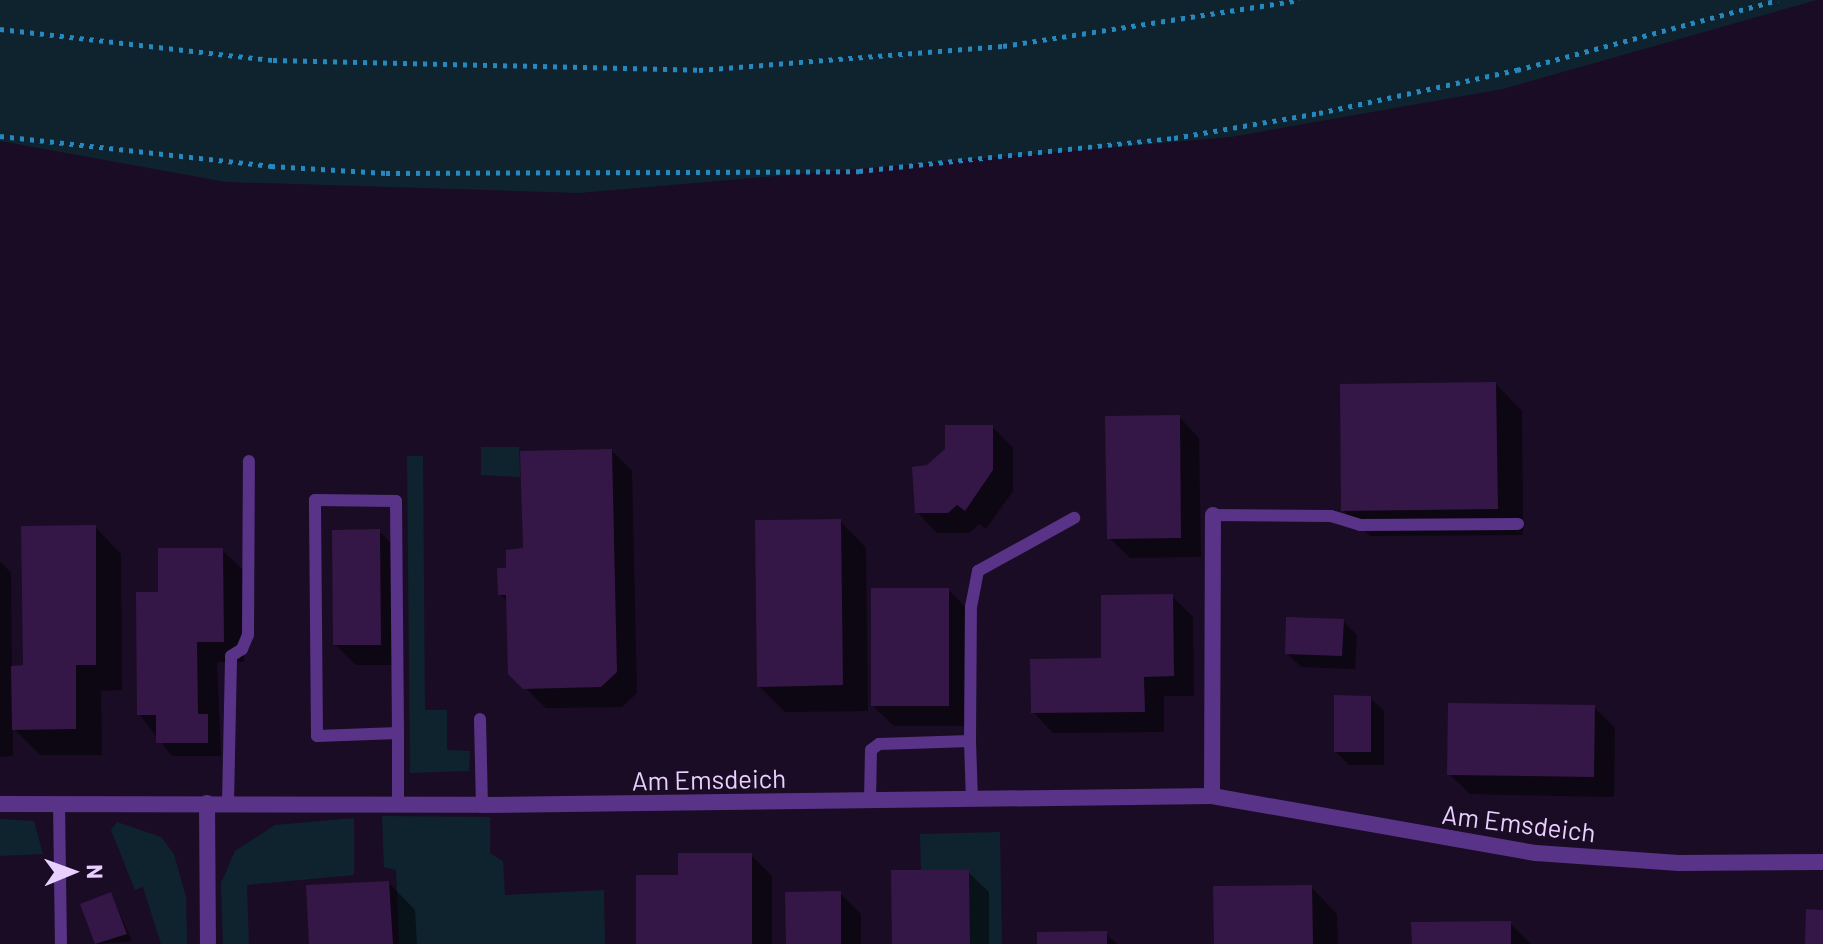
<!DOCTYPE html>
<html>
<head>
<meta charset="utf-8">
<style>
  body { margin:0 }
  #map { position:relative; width:1823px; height:944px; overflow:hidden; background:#1a0c24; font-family:Barlow,sans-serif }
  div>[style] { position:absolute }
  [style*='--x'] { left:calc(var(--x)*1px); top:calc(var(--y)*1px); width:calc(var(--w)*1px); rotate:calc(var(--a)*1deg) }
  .green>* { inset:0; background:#0f232f }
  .shadow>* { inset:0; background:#0007 }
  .building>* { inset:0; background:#341747 }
  .path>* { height:5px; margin-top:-2.5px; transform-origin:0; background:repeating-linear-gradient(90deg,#2588be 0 4px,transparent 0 10px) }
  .lane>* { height:12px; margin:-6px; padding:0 6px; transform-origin:6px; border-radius:6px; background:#593387 }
  .street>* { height:16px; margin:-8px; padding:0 8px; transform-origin:8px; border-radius:8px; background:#593387 }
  span { translate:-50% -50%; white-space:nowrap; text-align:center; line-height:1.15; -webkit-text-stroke:8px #1a0c24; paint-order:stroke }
  .street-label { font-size:26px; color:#e9d0ff }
  .north { position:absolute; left:32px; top:832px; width:80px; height:80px; -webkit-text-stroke:6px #1a0c24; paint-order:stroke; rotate:89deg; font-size:22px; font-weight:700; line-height:32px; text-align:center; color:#e9d0ff }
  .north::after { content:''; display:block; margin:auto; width:28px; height:36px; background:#e9d0ff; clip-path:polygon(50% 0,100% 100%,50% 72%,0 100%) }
</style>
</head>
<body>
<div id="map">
  <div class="green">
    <div style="clip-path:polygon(0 0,1817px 0,1503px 89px,1231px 137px,579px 193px,226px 182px,0 141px)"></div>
    <div style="clip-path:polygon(481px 447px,519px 447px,520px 477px,481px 475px)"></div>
    <div style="clip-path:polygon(407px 456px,423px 456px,425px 710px,447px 710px,447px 750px,470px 751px,469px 771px,410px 773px)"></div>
    <div style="clip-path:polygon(382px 816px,490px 817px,490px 853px,503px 861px,505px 895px,604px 890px,605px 944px,399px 944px,396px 870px,384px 867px)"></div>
    <div style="clip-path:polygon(354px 818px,354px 875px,247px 885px,249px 944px,223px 944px,221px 883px,235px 851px,275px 825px)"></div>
    <div style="clip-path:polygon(0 819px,34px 821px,43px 854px,0 856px)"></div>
    <div style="clip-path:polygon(117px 822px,161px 837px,174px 854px,186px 897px,187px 944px,161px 944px,143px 887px,135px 890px,111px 830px)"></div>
    <div style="clip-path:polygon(1000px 832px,1002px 944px,970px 944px,969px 870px,921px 870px,920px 834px)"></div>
  </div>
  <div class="shadow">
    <div style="clip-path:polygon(1496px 384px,1522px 411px,1523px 535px,1370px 536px,1343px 510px)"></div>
    <div style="clip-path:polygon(1179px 417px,1199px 438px,1201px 557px,1130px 558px,1109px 538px)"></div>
    <div style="clip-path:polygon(993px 427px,1013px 448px,1013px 491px,986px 529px,979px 524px,969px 533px,937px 533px,917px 512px)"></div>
    <div style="clip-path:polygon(612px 451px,632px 471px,637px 693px,622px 707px,546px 708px,510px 673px,509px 603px,500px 594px,508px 570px)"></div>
    <div style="clip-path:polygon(840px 521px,866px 548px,868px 711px,785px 712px,759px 686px)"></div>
    <div style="clip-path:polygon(95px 527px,121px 554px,122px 690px,101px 691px,102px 755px,40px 755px,13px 728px,13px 756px,0 757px,0 561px,11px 573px,12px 668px,25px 667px)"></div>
    <div style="clip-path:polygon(379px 531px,400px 552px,401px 665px,356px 665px,335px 645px)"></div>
    <div style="clip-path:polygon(222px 550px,243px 570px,244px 662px,217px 662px,221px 756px,172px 756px,139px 714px)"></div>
    <div style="clip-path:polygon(949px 590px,969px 611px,969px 726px,894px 726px,873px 706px)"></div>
    <div style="clip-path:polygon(1172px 596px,1193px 617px,1194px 696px,1164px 696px,1164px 732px,1053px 733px,1033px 712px,1103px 660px)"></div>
    <div style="clip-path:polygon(1343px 621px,1357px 635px,1355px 669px,1301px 667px,1287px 653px)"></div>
    <div style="clip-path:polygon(1370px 698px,1384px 711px,1384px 765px,1349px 765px,1336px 752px)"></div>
    <div style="clip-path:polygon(1594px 707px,1615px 728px,1614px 797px,1470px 794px,1449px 774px)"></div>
    <div style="clip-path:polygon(751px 855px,772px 876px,772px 944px,638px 944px,680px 877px)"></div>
    <div style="clip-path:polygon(968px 872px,989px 892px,989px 944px,894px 944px)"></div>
    <div style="clip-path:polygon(389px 883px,415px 910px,417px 944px,311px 944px)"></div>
    <div style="clip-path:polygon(1311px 887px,1337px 914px,1338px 944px,1216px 944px)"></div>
    <div style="clip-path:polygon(840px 893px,861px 914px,861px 944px,788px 944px)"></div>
    <div style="clip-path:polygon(111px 894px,132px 941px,97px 944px,82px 905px)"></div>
    <div style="clip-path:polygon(1510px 923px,1531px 944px,1414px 944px)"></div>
    <div style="clip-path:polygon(1106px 934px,1117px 944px,1039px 944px)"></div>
  </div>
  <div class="building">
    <div style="clip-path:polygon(1496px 382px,1498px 509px,1341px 511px,1340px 384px)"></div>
    <div style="clip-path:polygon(1180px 415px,1181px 538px,1107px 539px,1105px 416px)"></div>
    <div style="clip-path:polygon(945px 425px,993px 425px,993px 470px,965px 511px,957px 505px,948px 513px,915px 513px,912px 467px,927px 465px,945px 449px)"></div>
    <div style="clip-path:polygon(612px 449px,617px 672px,601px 687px,523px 689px,508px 674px,506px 595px,498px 595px,497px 568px,506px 568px,506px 550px,523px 548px,520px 451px)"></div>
    <div style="clip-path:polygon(841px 519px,843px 685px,757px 687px,755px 520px)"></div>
    <div style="clip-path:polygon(96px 525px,96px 665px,76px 665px,76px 729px,12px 730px,11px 666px,23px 665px,21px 526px)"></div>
    <div style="clip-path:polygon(380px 529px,381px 645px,333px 645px,332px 530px)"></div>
    <div style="clip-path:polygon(158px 548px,223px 548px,224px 642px,197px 642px,198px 714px,208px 714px,208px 743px,156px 743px,156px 715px,137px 715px,136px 592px,158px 592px)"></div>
    <div style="clip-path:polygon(871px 588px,949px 588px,949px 706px,871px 706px)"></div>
    <div style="clip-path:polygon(1173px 594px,1174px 676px,1144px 677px,1145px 712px,1031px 713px,1030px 659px,1101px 658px,1101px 595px)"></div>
    <div style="clip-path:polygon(1286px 617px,1344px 619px,1342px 656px,1285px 654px)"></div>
    <div style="clip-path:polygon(1334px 695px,1371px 696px,1371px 752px,1334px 752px)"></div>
    <div style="clip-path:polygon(1448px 703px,1595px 705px,1594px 777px,1447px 775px)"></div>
    <div style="clip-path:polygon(678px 853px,752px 853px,752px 944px,636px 944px,636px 875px,678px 875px)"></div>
    <div style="clip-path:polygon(891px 870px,969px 870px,970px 944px,892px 944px)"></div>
    <div style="clip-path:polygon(389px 881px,393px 944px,309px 944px,306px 885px)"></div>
    <div style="clip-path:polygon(1312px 885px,1313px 944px,1214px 944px,1213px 886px)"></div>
    <div style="clip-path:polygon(841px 891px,841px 944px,786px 944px,785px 892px)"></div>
    <div style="clip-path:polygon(111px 892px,127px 934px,95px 944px,80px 904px)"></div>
    <div style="clip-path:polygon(1806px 909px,1823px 910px,1823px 944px,1805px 944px)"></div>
    <div style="clip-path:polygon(1511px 921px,1511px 944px,1412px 944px,1411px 922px)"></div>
    <div style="clip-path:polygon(1107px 931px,1107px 944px,1037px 944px,1037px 932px)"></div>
  </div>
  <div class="path">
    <div style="--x:0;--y:29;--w:275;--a:6.5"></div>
    <div style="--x:273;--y:60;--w:426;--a:1.3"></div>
    <div style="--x:699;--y:70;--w:305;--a:-4.5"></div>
    <div style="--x:1003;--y:46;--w:300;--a:-8.8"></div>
    <div style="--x:0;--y:136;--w:273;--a:6.3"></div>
    <div style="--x:271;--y:166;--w:115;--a:3.5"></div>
    <div style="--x:386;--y:173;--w:473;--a:-0.2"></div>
    <div style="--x:859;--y:171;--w:317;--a:-6"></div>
    <div style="--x:1174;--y:138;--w:147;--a:-9.8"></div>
    <div style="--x:1319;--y:113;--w:203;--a:-12.3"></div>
    <div style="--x:1517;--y:70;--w:270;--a:-15"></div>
  </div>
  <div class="lane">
    <div style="--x:1213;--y:515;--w:118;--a:0.5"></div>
    <div style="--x:1331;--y:516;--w:30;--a:17"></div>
    <div style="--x:1360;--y:525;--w:158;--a:-0.4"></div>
    <div style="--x:480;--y:719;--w:86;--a:88.7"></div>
    <div style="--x:398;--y:733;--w:81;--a:177.9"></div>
    <div style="--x:317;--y:736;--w:236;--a:-90.5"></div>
    <div style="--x:315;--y:500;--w:81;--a:0.7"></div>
    <div style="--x:396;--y:501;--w:232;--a:89.5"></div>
    <div style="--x:398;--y:733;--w:71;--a:90"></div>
    <div style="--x:970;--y:741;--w:134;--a:-89.6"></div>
    <div style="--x:971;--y:607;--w:37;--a:-79"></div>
    <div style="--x:978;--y:571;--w:110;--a:-28.9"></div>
    <div style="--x:870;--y:801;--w:51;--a:-88.9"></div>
    <div style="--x:871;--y:750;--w:10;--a:-37"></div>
    <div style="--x:879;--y:744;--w:91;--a:-1.9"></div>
    <div style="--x:970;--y:741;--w:59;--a:88.1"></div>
    <div style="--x:59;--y:803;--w:141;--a:89.2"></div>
    <div style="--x:228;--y:803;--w:147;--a:-88.8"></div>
    <div style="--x:231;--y:656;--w:13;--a:-32"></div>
    <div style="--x:242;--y:649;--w:15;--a:-67"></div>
    <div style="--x:248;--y:635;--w:174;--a:-89.7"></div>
  </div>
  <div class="street">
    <div style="--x:1212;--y:796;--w:281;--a:-89.8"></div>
    <div style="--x:207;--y:803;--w:141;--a:89.6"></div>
    <div style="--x:0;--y:804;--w:482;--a:0.1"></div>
    <div style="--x:482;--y:805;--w:730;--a:-0.71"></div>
    <div style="--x:1212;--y:796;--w:329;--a:10"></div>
    <div style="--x:1536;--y:853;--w:143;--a:4"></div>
    <div style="--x:1679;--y:863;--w:144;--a:-0.4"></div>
  </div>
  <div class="street-label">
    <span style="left:709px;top:779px;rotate:-1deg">Am Emsdeich</span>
    <span style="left:1519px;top:823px;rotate:7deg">Am Emsdeich</span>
  </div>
  <div class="north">N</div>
</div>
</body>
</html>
